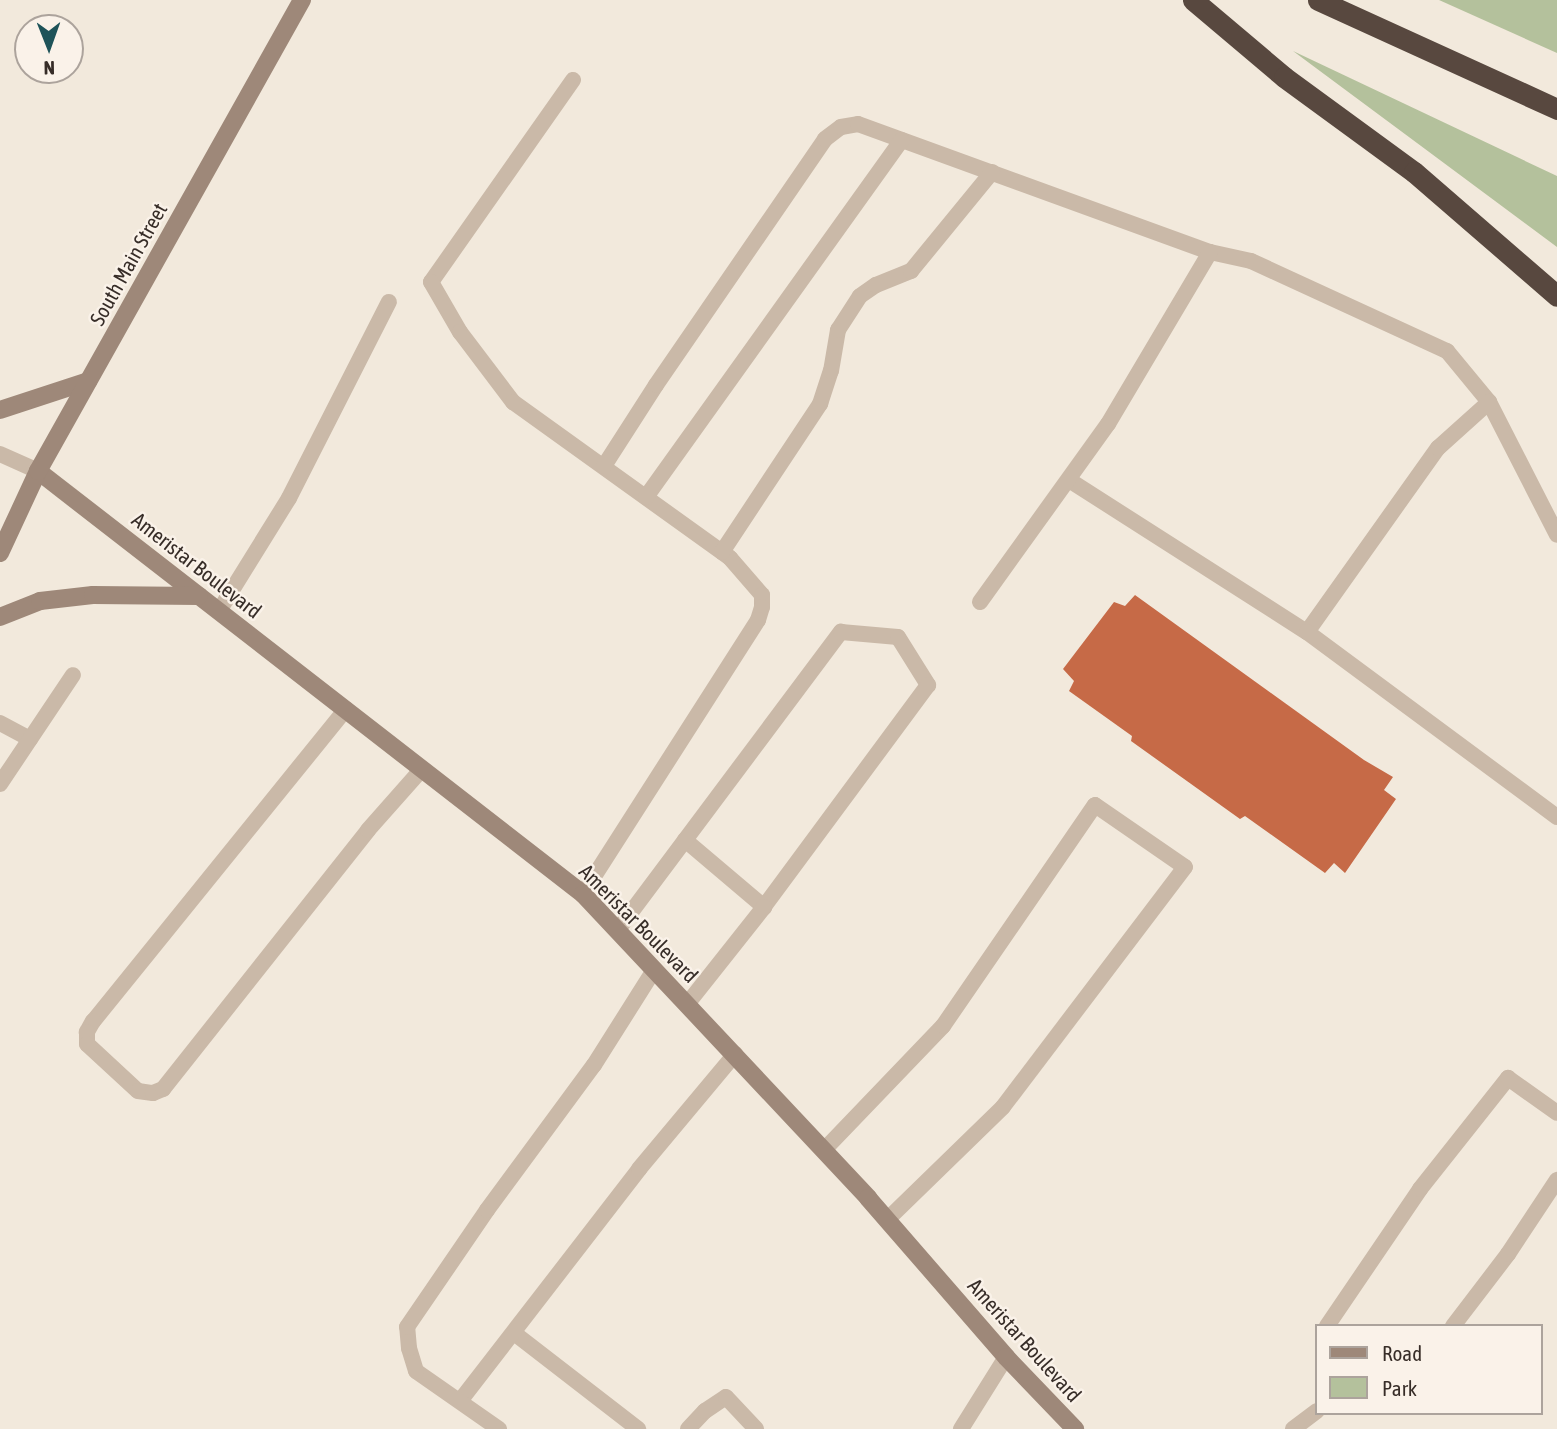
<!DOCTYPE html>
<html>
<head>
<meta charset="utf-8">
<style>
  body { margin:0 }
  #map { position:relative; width:1557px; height:1429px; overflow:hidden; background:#f2e9dc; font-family:"Asap Condensed",sans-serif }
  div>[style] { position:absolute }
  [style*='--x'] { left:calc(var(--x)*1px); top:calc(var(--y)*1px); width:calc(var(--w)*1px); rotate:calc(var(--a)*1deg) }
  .green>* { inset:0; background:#b4c19c }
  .building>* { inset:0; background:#c66a47 }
  .lane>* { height:16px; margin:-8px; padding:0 8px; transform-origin:8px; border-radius:8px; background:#cab9a8 }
  .secondary>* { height:18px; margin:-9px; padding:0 9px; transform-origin:9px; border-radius:9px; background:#9e8879 }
  .highway>* { height:21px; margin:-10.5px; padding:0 10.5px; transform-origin:10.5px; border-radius:10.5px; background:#58483f }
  span { translate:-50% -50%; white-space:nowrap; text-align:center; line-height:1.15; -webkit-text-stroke:5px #faf2e9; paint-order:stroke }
  .street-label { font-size:21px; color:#372d28 }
  .legend { position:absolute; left:1315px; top:1324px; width:228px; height:91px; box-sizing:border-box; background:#faf2e9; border:2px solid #aca39c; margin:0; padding:9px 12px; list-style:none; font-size:21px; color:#372d28 }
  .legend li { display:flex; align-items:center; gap:14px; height:35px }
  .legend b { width:35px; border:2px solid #aca39c }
  .north { position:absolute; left:14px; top:14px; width:70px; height:70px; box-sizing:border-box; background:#faf2e9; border:2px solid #aca39c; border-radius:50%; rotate:179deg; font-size:19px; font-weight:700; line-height:28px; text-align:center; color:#372d28 }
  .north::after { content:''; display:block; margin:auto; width:24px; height:32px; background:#1e5359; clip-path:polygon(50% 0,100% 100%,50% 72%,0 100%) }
</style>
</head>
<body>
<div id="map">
  <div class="green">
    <div style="clip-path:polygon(1439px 0,1557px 0,1557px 53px)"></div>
    <div style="clip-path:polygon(1293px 51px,1557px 176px,1557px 247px,1417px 143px)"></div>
  </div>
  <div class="building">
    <div style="clip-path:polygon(1135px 595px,1364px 760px,1393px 777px,1384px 790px,1396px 799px,1345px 873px,1334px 863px,1325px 873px,1245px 816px,1240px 819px,1131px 741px,1132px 736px,1069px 691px,1074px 681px,1063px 669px,1114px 602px,1125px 606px)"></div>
  </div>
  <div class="lane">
    <div style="--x:573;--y:80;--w:247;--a:125.1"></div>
    <div style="--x:431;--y:282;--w:58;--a:59.9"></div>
    <div style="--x:460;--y:332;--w:88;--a:52.9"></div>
    <div style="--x:513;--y:402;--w:267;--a:35.7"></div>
    <div style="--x:730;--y:558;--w:49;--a:49.1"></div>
    <div style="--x:762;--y:595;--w:12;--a:90"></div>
    <div style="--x:762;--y:607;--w:14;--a:107"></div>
    <div style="--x:758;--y:620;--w:325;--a:122.6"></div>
    <div style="--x:0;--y:454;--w:42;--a:24.1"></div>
    <div style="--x:604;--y:466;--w:96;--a:-57.3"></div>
    <div style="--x:656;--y:385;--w:298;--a:-55.5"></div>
    <div style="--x:825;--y:139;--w:20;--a:-37"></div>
    <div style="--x:841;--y:127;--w:17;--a:-10"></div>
    <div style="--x:858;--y:124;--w:375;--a:20"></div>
    <div style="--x:1210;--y:252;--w:42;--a:12.4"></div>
    <div style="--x:1251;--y:261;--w:216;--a:24.7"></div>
    <div style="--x:1447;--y:351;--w:66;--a:50.5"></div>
    <div style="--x:1489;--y:402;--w:149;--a:62.9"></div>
    <div style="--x:1069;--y:480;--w:282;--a:32.6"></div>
    <div style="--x:1307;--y:632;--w:226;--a:-54.6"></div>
    <div style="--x:1438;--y:448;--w:69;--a:-42"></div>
    <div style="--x:646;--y:497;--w:439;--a:-54.4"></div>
    <div style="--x:722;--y:552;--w:178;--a:-56.5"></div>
    <div style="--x:820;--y:404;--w:35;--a:-72"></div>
    <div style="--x:831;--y:371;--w:42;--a:-80.3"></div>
    <div style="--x:838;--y:330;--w:40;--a:-57.1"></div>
    <div style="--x:860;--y:296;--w:19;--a:-35"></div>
    <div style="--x:876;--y:285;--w:38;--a:-22"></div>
    <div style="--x:911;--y:271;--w:128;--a:-50.7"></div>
    <div style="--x:980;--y:602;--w:219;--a:-54.3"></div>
    <div style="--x:1108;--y:424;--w:200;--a:-59.3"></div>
    <div style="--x:219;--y:611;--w:133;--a:-58.2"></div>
    <div style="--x:289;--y:498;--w:220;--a:-63"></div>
    <div style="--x:1307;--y:632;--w:311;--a:36.5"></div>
    <div style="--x:346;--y:709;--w:402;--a:129"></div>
    <div style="--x:93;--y:1021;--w:13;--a:119"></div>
    <div style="--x:87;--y:1032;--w:12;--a:90"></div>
    <div style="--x:87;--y:1044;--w:69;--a:42.7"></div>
    <div style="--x:138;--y:1091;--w:15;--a:8"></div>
    <div style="--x:153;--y:1093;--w:11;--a:-22"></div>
    <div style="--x:163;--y:1089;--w:330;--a:-51.6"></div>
    <div style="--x:368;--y:830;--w:81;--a:-48.5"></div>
    <div style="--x:0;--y:723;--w:34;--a:28"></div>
    <div style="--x:0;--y:784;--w:131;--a:-56.2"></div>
    <div style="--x:685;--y:840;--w:104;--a:40.3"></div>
    <div style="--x:617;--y:931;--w:374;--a:-53.2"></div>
    <div style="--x:841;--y:632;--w:57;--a:5"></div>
    <div style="--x:898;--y:637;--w:57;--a:58"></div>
    <div style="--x:928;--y:685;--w:276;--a:126.5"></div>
    <div style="--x:764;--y:907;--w:124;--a:128.4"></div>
    <div style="--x:824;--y:1150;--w:172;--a:-46.2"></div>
    <div style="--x:943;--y:1026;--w:268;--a:-55.5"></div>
    <div style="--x:1095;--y:805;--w:109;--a:34.6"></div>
    <div style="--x:1185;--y:867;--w:301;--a:127.2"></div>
    <div style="--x:1003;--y:1107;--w:162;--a:135.8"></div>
    <div style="--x:1327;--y:1326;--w:166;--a:-55.8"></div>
    <div style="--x:1420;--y:1189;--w:142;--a:-51.6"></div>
    <div style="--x:1508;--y:1078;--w:60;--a:35.5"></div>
    <div style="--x:1453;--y:1326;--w:91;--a:-52.6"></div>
    <div style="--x:1508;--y:1254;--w:89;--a:-56.5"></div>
    <div style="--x:514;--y:1333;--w:157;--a:37.7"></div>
    <div style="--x:460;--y:1401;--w:293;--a:-52.3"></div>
    <div style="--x:639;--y:1169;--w:150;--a:-50.1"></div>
    <div style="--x:499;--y:1429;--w:101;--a:-145.1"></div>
    <div style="--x:416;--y:1371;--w:24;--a:-107"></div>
    <div style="--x:409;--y:1348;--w:21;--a:-95"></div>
    <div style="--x:407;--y:1327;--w:142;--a:-55.6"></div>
    <div style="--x:487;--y:1210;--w:180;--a:-53.6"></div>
    <div style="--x:594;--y:1065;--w:112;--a:-57.7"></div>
    <div style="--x:688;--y:1429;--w:25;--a:-47"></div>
    <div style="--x:705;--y:1411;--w:25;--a:-34"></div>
    <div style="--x:726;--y:1397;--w:44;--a:46.8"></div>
    <div style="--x:961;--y:1429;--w:85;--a:-58"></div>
    <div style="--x:1293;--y:1429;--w:30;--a:-37"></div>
  </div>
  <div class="secondary">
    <div style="--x:0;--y:410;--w:93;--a:-18.2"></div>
    <div style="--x:38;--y:471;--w:690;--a:37.82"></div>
    <div style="--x:583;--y:894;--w:417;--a:46.8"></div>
    <div style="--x:868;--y:1198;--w:211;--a:49"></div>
    <div style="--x:1006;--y:1357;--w:100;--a:46.2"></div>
    <div style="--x:0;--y:553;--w:90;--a:-65.1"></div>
    <div style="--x:38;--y:471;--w:540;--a:-60.73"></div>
    <div style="--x:0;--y:617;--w:43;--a:-21.8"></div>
    <div style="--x:40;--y:601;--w:53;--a:-6.5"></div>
    <div style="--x:93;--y:595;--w:106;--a:0.5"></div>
  </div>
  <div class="highway">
    <div style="--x:1193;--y:0;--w:119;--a:40.2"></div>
    <div style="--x:1284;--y:77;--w:161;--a:36.2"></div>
    <div style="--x:1414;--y:172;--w:189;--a:40.9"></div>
    <div style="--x:1318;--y:0;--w:263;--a:24.5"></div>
  </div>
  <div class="street-label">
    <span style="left:128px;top:264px;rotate:-61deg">South Main Street</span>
    <span style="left:197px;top:565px;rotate:38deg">Ameristar Boulevard</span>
    <span style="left:639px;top:923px;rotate:45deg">Ameristar Boulevard</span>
    <span style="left:1025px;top:1340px;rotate:48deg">Ameristar Boulevard</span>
  </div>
  <ul class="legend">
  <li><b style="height:9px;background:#9e8879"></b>Road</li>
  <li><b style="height:19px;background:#b4c19c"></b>Park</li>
  </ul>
  <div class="north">N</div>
</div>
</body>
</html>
